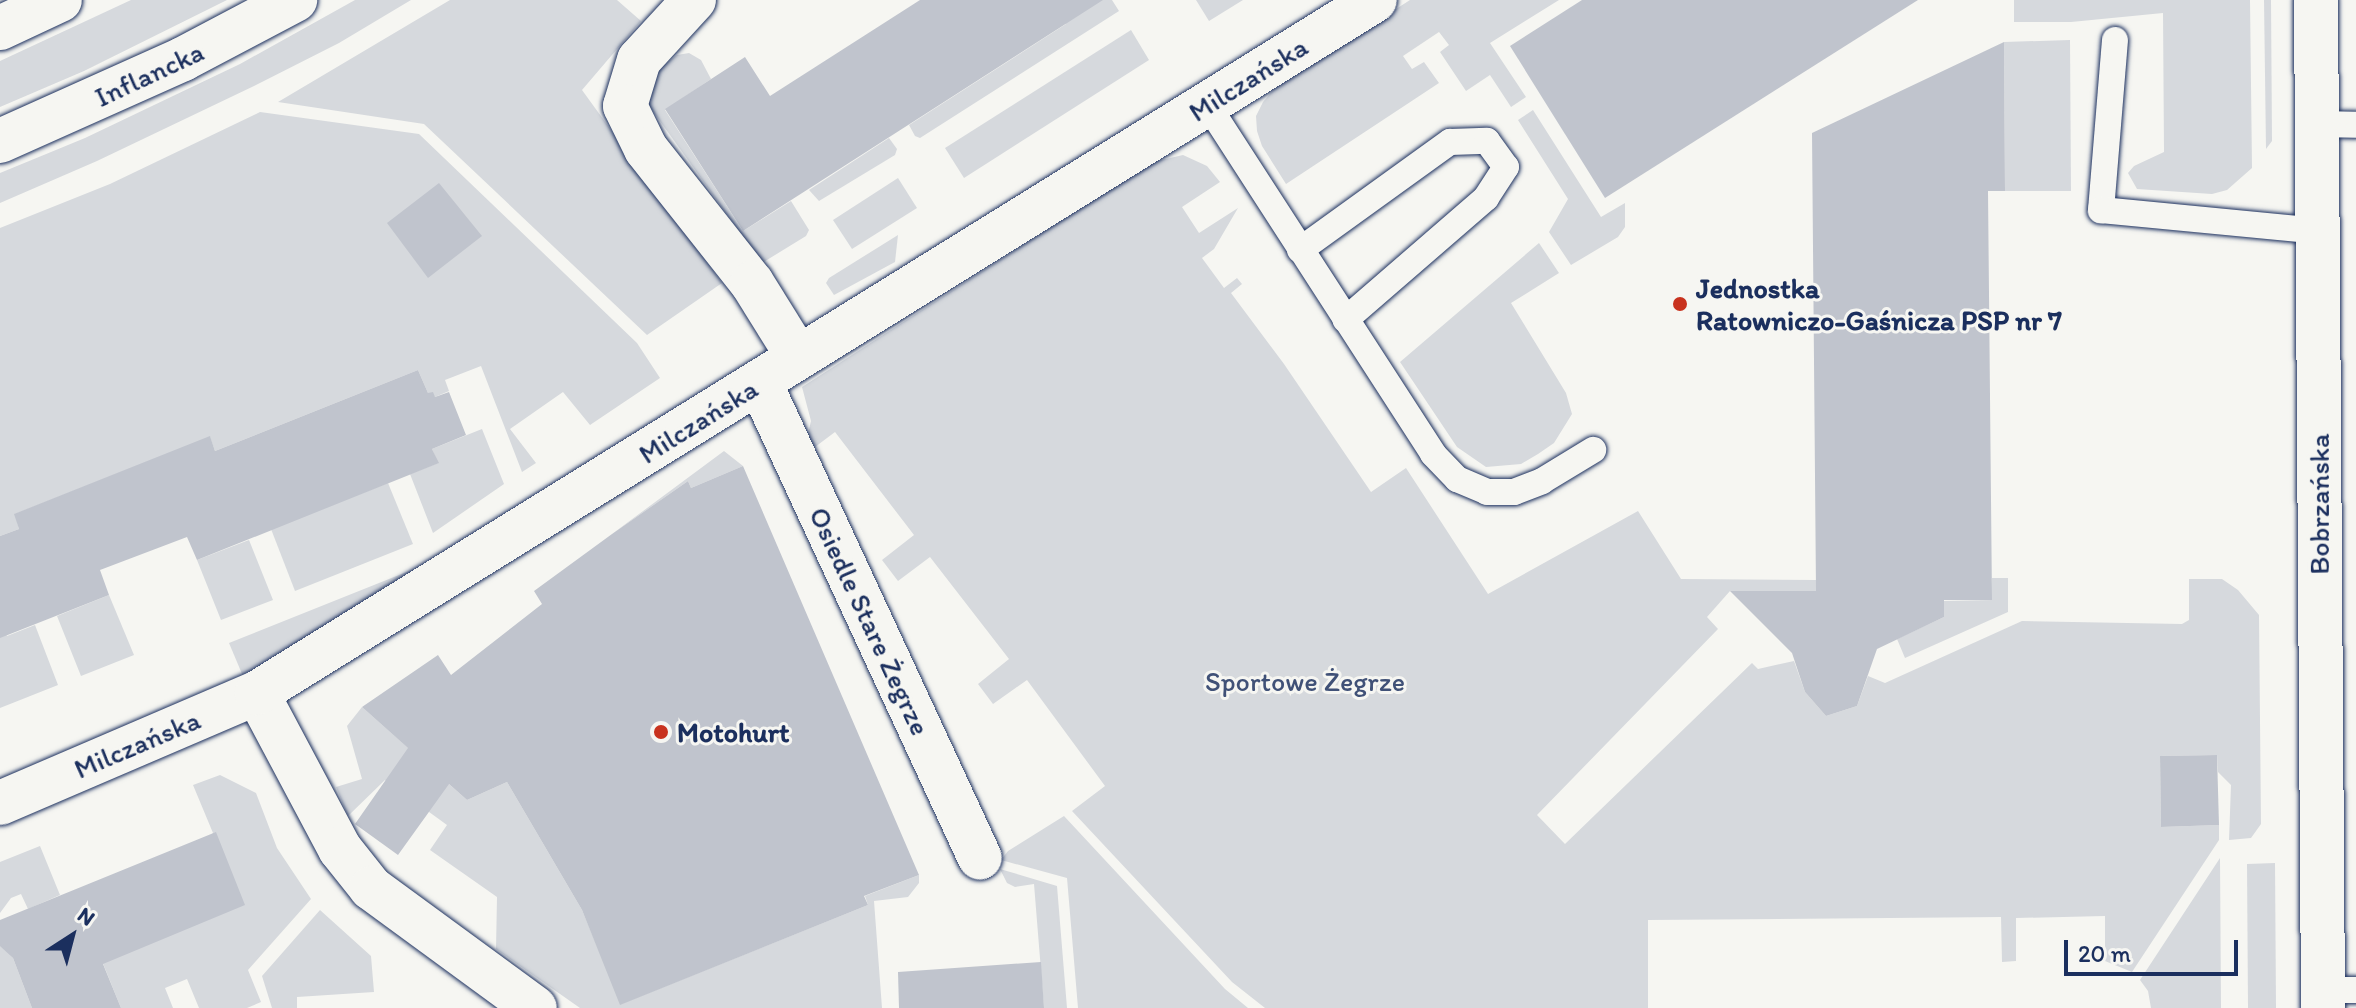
<!DOCTYPE html>
<html>
<head>
<meta charset="utf-8">
<style>
  body { margin:0 }
  #map { position:relative; width:2356px; height:1008px; overflow:hidden; background:#f6f6f2; font-family:Itim,sans-serif }
  div>[style] { position:absolute }
  [style*='--x'] { left:calc(var(--x)*1px); top:calc(var(--y)*1px); width:calc(var(--w)*1px); rotate:calc(var(--a)*1deg) }
  .green>* { inset:0; background:#d6d9dd }
  .building>* { inset:0; background:#c0c4cd }
  .roads { filter:drop-shadow(0 0 2px #1b2f5e) drop-shadow(0 0 2px #1b2f5e) }
  .service>* { height:26px; margin:-13px; padding:0 13px; transform-origin:13px; border-radius:13px; background:#f6f6f2 }
  .minor>* { height:44px; margin:-22px; padding:0 22px; transform-origin:22px; border-radius:22px; background:#f6f6f2 }
  .dots>* { width:22px; height:22px; translate:-50% -50%; box-sizing:border-box; border:4px solid #f6f6f2; border-radius:50% }
  span { translate:-50% -50%; white-space:nowrap; text-align:center; line-height:1.15; -webkit-text-stroke:6px #f6f6f2; paint-order:stroke }
  .street-label { font-size:28px; color:#1b2f5e }
  .poi-label { font-size:28px; color:#1b2f5e; font-weight:700 }
  .left { translate:0 -50%; text-align:left }
  .park-label { font-size:28px; color:#405177 }
  .north { position:absolute; left:32px; top:896px; width:80px; height:80px; -webkit-text-stroke:6px #f6f6f2; paint-order:stroke; rotate:36deg; font-size:22px; font-weight:700; line-height:32px; text-align:center; color:#1b2f5e }
  .north::after { content:''; display:block; margin:auto; width:28px; height:36px; background:#1b2f5e; clip-path:polygon(50% 0,100% 100%,50% 72%,0 100%) }
  .scale { position:absolute; left:2064px; top:940px; width:174px; height:36px; box-sizing:border-box; border:4px solid #1b2f5e; border-top:0; padding-left:10px; font-size:24px; line-height:28px; white-space:nowrap; color:#1b2f5e; -webkit-text-stroke:6px #f6f6f2; paint-order:stroke }
</style>
</head>
<body>
<div id="map">
  <div class="green">
    <div style="clip-path:polygon(131px 0,227px 0,84px 71px,0 107px,0 61px)"></div>
    <div style="clip-path:polygon(355px 0,411px 0,339px 43px,254px 86px,97px 161px,0 203px,0 173px,85px 138px,240px 64px)"></div>
    <div style="clip-path:polygon(450px 0,617px 0,641px 21px,582px 90px,722px 283px,647px 335px,424px 124px,278px 102px)"></div>
    <div style="clip-path:polygon(1051px 0,1112px 0,1119px 11px,920px 138px,915px 136px,909px 125px,1066px 24px)"></div>
    <div style="clip-path:polygon(1196px 0,1243px 0,1209px 21px)"></div>
    <div style="clip-path:polygon(1410px 0,1559px 0,1490px 43px,1526px 97px,1511px 107px,1490px 75px,1466px 91px,1440px 52px,1449px 45px,1439px 32px,1403px 56px,1412px 69px,1424px 62px,1439px 83px,1286px 184px,1262px 146px,1257px 131px,1256px 116px,1263px 102px,1276px 87px)"></div>
    <div style="clip-path:polygon(2014px 0,2250px 0,2252px 168px,2227px 190px,2212px 194px,2137px 189px,2128px 173px,2134px 166px,2164px 152px,2163px 13px,2071px 22px,2014px 22px)"></div>
    <div style="clip-path:polygon(2264px 0,2271px 0,2272px 141px,2266px 149px)"></div>
    <div style="clip-path:polygon(1131px 30px,1149px 60px,964px 178px,945px 148px)"></div>
    <div style="clip-path:polygon(2070px 40px,2071px 191px,2005px 191px,2004px 42px)"></div>
    <div style="clip-path:polygon(689px 53px,701px 60px,711px 79px,665px 110px,743px 231px,791px 201px,809px 230px,806px 236px,762px 263px,647px 103px,653px 74px,677px 55px)"></div>
    <div style="clip-path:polygon(1533px 110px,1601px 217px,1625px 203px,1625px 227px,1618px 237px,1571px 265px,1549px 232px,1568px 199px,1518px 120px)"></div>
    <div style="clip-path:polygon(260px 112px,419px 134px,637px 343px,660px 378px,590px 425px,563px 392px,510px 429px,536px 463px,522px 472px,481px 366px,445px 380px,449px 391px,435px 397px,428px 393px,418px 370px,215px 451px,210px 437px,15px 514px,19px 529px,0 536px,0 228px,110px 184px)"></div>
    <div style="clip-path:polygon(889px 138px,897px 149px,895px 155px,819px 201px,809px 190px)"></div>
    <div style="clip-path:polygon(1183px 155px,1207px 166px,1220px 182px,1182px 207px,1199px 233px,1238px 208px,1214px 249px,1202px 258px,1224px 288px,1237px 278px,1242px 284px,1231px 293px,1284px 364px,1371px 492px,1406px 468px,1488px 594px,1638px 511px,1681px 579px,1816px 580px,1816px 594px,1730px 591px,1707px 617px,1718px 629px,1537px 815px,1565px 844px,1752px 663px,1758px 669px,1794px 661px,1805px 692px,1826px 716px,1857px 706px,1868px 676px,1885px 683px,2022px 621px,2182px 624px,2189px 620px,2189px 579px,2222px 579px,2238px 590px,2259px 615px,2261px 824px,2251px 838px,2229px 840px,2231px 785px,2218px 772px,2217px 755px,2160px 756px,2161px 827px,2219px 825px,2219px 840px,2132px 972px,2105px 961px,2105px 916px,2016px 918px,2016px 961px,2002px 962px,2001px 917px,1648px 920px,1648px 1008px,1265px 1008px,1232px 982px,1072px 811px,1105px 786px,1027px 680px,993px 704px,978px 684px,1009px 659px,930px 557px,898px 581px,882px 560px,914px 535px,835px 432px,803px 456px,811px 421px,802px 387px,1153px 162px)"></div>
    <div style="clip-path:polygon(898px 178px,917px 208px,852px 249px,833px 220px)"></div>
    <div style="clip-path:polygon(898px 235px,895px 262px,834px 295px,826px 283px,829px 278px)"></div>
    <div style="clip-path:polygon(1539px 243px,1559px 273px,1511px 303px,1566px 393px,1572px 414px,1554px 443px,1538px 454px,1521px 464px,1486px 467px,1457px 447px,1400px 362px)"></div>
    <div style="clip-path:polygon(482px 429px,504px 484px,433px 533px,410px 474px,438px 463px,432px 449px)"></div>
    <div style="clip-path:polygon(724px 451px,743px 466px,691px 488px,688px 481px,612px 534px)"></div>
    <div style="clip-path:polygon(388px 483px,413px 544px,295px 591px,271px 529px)"></div>
    <div style="clip-path:polygon(249px 540px,273px 600px,221px 620px,197px 560px)"></div>
    <div style="clip-path:polygon(429px 563px,245px 681px,229px 643px)"></div>
    <div style="clip-path:polygon(1992px 578px,2008px 578px,2008px 612px,1905px 658px,1897px 639px,1944px 617px,1944px 601px,1991px 600px)"></div>
    <div style="clip-path:polygon(109px 595px,134px 655px,81px 676px,57px 616px)"></div>
    <div style="clip-path:polygon(0 622px,7px 636px,35px 625px,58px 685px,0 708px)"></div>
    <div style="clip-path:polygon(362px 707px,467px 800px,507px 782px,582px 910px,621px 1004px,868px 905px,865px 896px,919px 875px,919px 883px,908px 897px,874px 901px,882px 1008px,580px 1008px,496px 949px,497px 897px,430px 850px,447px 825px,385px 780px,348px 816px,336px 787px,362px 779px,347px 726px)"></div>
    <div style="clip-path:polygon(220px 775px,256px 793px,277px 848px,311px 899px,248px 970px,261px 1002px,247px 1008px,199px 1008px,187px 979px,165px 988px,173px 1008px,121px 1008px,102px 961px,213px 833px,193px 785px)"></div>
    <div style="clip-path:polygon(1064px 816px,1225px 989px,1248px 1008px,1078px 1008px,1067px 878px,1001px 860px,1008px 851px)"></div>
    <div style="clip-path:polygon(40px 846px,60px 895px,28px 909px,21px 894px,11px 898px,0 913px,0 862px)"></div>
    <div style="clip-path:polygon(2220px 858px,2221px 1008px,2151px 1008px,2148px 991px,2140px 980px)"></div>
    <div style="clip-path:polygon(2275px 863px,2276px 1008px,2248px 1008px,2247px 864px)"></div>
    <div style="clip-path:polygon(1000px 869px,1057px 886px,1067px 1008px,1044px 1008px,1034px 884px,1015px 887px,1007px 883px)"></div>
    <div style="clip-path:polygon(320px 910px,371px 956px,374px 992px,297px 997px,297px 1008px,272px 1008px,262px 976px)"></div>
    <div style="clip-path:polygon(0 943px,13px 958px,32px 1008px,0 1008px)"></div>
  </div>
  <div class="building">
    <div style="clip-path:polygon(920px 0,1103px 0,743px 231px,665px 109px,745px 57px,770px 96px)"></div>
    <div style="clip-path:polygon(1582px 0,1918px 0,1605px 198px,1510px 46px)"></div>
    <div style="clip-path:polygon(2004px 42px,2005px 191px,1988px 191px,1992px 600px,1944px 600px,1944px 617px,1877px 649px,1857px 706px,1826px 716px,1805px 692px,1792px 653px,1730px 591px,1816px 591px,1812px 133px)"></div>
    <div style="clip-path:polygon(439px 183px,482px 236px,428px 278px,387px 223px)"></div>
    <div style="clip-path:polygon(418px 370px,428px 393px,433px 392px,435px 397px,449px 392px,466px 435px,432px 449px,439px 463px,197px 560px,187px 537px,100px 570px,109px 595px,0 638px,0 536px,19px 529px,14px 514px,210px 436px,215px 451px)"></div>
    <div style="clip-path:polygon(743px 466px,919px 875px,864px 896px,868px 905px,620px 1005px,582px 910px,507px 782px,467px 800px,449px 784px,398px 855px,355px 824px,408px 748px,362px 707px,438px 655px,451px 675px,542px 604px,534px 591px,612px 534px,688px 481px,691px 488px)"></div>
    <div style="clip-path:polygon(2217px 755px,2219px 825px,2161px 827px,2160px 756px)"></div>
    <div style="clip-path:polygon(216px 832px,245px 905px,103px 964px,121px 1008px,32px 1008px,13px 958px,0 946px,0 920px)"></div>
    <div style="clip-path:polygon(1041px 962px,1044px 1008px,899px 1008px,898px 972px)"></div>
  </div>
  <div class="roads">
    <div class="service">
      <div style="--x:2115;--y:40;--w:171;--a:94.7"></div>
      <div style="--x:2101;--y:210;--w:218;--a:5.5"></div>
      <div style="--x:1207;--y:104;--w:417;--a:57.1"></div>
      <div style="--x:1433;--y:454;--w:35;--a:46"></div>
      <div style="--x:1457;--y:479;--w:33;--a:23"></div>
      <div style="--x:1487;--y:492;--w:27;--a:0"></div>
      <div style="--x:1514;--y:492;--w:30;--a:-21"></div>
      <div style="--x:1542;--y:481;--w:60;--a:-31.3"></div>
      <div style="--x:2317;--y:124;--w:39;--a:1"></div>
      <div style="--x:1300;--y:250;--w:185;--a:-35.8"></div>
      <div style="--x:1450;--y:142;--w:37;--a:-2"></div>
      <div style="--x:1487;--y:141;--w:32;--a:54"></div>
      <div style="--x:1506;--y:167;--w:37;--a:123"></div>
      <div style="--x:1486;--y:198;--w:186;--a:139.1"></div>
      <div style="--x:2323;--y:990;--w:33;--a:0"></div>
    </div>
    <div class="minor">
      <div style="--x:694;--y:0;--w:81;--a:132.5"></div>
      <div style="--x:639;--y:60;--w:48;--a:106.9"></div>
      <div style="--x:625;--y:106;--w:48;--a:64"></div>
      <div style="--x:646;--y:149;--w:171;--a:51.7"></div>
      <div style="--x:752;--y:283;--w:87;--a:58.1"></div>
      <div style="--x:2316;--y:0;--w:1008;--a:89.6"></div>
      <div style="--x:0;--y:28;--w:66;--a:-25"></div>
      <div style="--x:0;--y:141;--w:201;--a:-24.1"></div>
      <div style="--x:183;--y:59;--w:127;--a:-27.8"></div>
      <div style="--x:760;--y:383;--w:523;--a:65.15"></div>
      <div style="--x:257;--y:693;--w:177;--a:62"></div>
      <div style="--x:340;--y:849;--w:50;--a:51.5"></div>
      <div style="--x:371;--y:888;--w:203;--a:36.2"></div>
      <div style="--x:0;--y:803;--w:280;--a:-23.2"></div>
      <div style="--x:257;--y:693;--w:1315;--a:-31.79"></div>
    </div>
  </div>
  <div class="dots">
    <div style="left:1680px;top:304px;background:#c8321e"></div>
    <div style="left:661px;top:732px;background:#c8321e"></div>
  </div>
  <div class="street-label">
    <span style="left:149px;top:74px;rotate:-25deg">Inflancka</span>
    <span style="left:1248px;top:79px;rotate:-32deg">Milczańska</span>
    <span style="left:698px;top:421px;rotate:-32deg">Milczańska</span>
    <span style="left:2319px;top:504px;rotate:-90deg">Bobrzańska</span>
    <span style="left:870px;top:621px;rotate:65deg">Osiedle Stare Żegrze</span>
    <span style="left:137px;top:744px;rotate:-23deg">Milczańska</span>
  </div>
  <div class="poi-label">
    <span class="left" style="left:1696px;top:304px">Jednostka<br>Ratowniczo-Gaśnicza PSP nr 7</span>
    <span class="left" style="left:677px;top:732px">Motohurt</span>
  </div>
  <div class="park-label">
    <span style="left:1305px;top:681px">Sportowe Żegrze</span>
  </div>
  <div class="north">N</div>
  <div class="scale">20 m</div>
</div>
</body>
</html>
